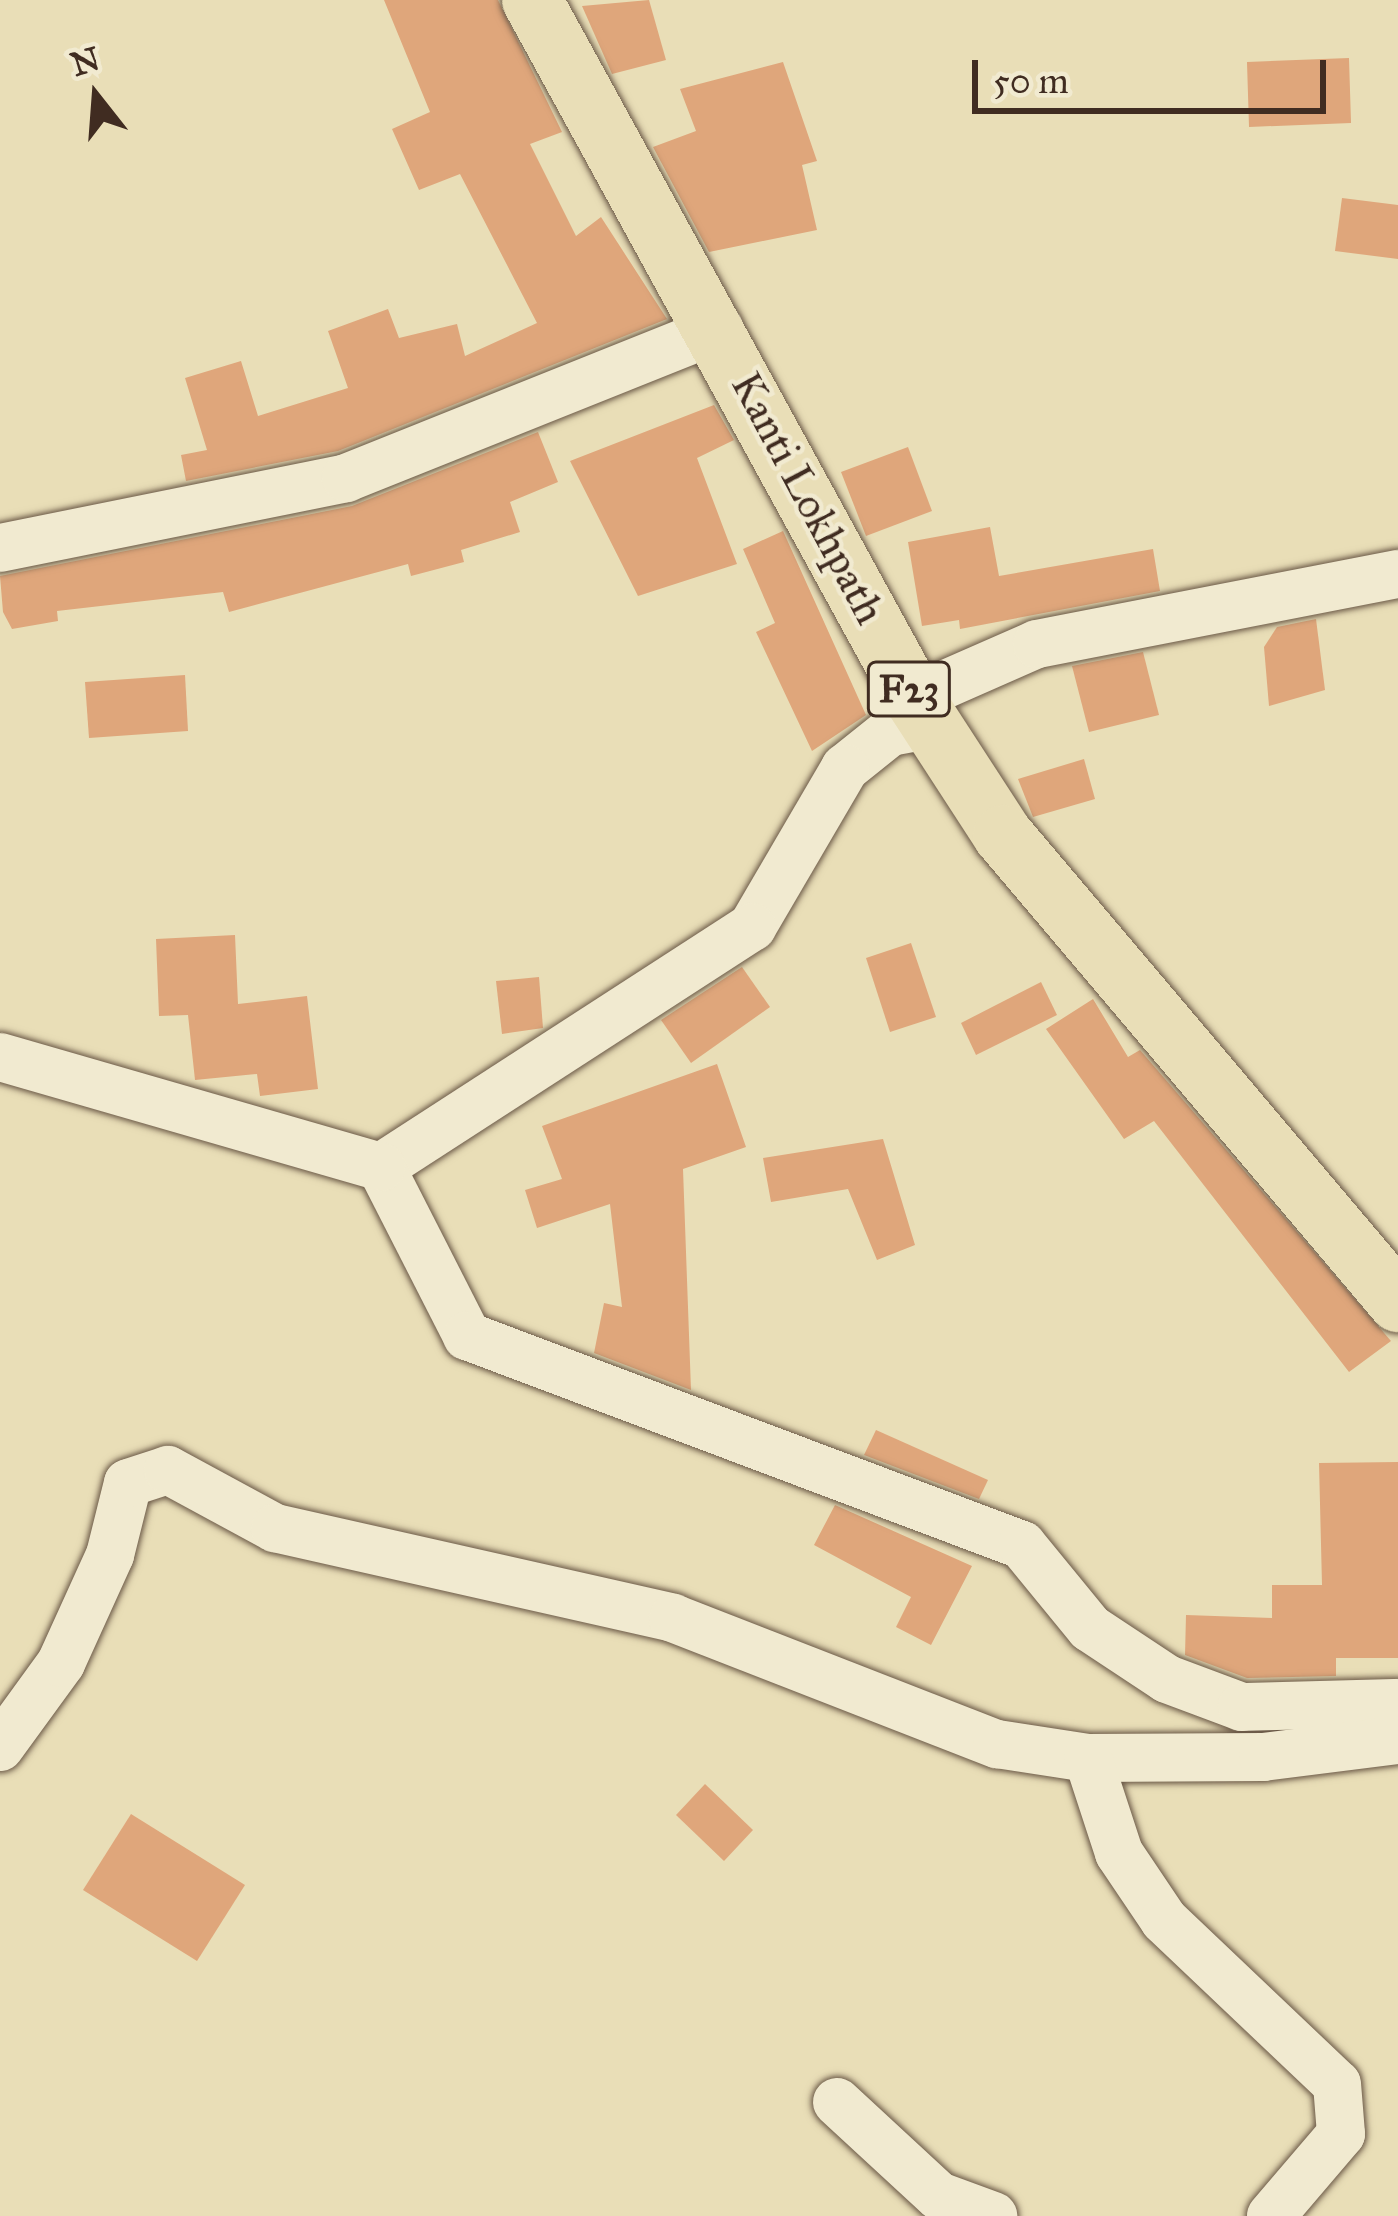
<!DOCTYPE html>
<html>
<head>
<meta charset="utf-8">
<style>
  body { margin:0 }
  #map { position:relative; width:1398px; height:2216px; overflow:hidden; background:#e9deb7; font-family:"IM FELL Great Primer",serif }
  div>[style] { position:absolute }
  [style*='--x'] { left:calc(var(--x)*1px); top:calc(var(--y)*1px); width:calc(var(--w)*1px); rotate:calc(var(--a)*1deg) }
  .building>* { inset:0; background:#dfa67b }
  .roads { filter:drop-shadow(0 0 3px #6a5846) drop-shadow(0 0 3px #6a5846) }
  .minor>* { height:48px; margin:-24px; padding:0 24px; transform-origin:24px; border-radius:24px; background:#f1ead0 }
  .major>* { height:60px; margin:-30px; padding:0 30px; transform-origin:30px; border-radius:30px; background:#e9deb7 }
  span { translate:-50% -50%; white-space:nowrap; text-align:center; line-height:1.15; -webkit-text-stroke:9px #f1ead0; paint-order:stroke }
  .shield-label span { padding:3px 9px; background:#f1ead0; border:3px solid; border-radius:9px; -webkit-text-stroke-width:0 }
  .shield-label { font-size:39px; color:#402c21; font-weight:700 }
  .street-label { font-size:42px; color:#402c21 }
  .north { position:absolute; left:36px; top:36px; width:120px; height:120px; -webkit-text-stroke:9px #f1ead0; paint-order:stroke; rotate:343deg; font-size:33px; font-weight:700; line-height:48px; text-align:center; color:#402c21 }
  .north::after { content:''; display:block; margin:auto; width:42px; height:54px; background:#402c21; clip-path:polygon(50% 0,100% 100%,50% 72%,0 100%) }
  .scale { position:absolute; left:972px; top:60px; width:354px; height:54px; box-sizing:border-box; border:6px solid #402c21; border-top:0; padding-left:15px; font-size:36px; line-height:42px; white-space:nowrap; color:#402c21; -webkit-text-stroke:9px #f1ead0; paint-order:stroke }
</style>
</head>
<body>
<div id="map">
  <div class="building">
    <div style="clip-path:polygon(384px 0,498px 0,562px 132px,530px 144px,576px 236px,601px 217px,667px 319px,338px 451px,186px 481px,181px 455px,207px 450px,185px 378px,241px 361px,258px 416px,348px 388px,328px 331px,388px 309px,399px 338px,457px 324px,465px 356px,537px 323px,460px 174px,419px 190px,392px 129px,430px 112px)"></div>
    <div style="clip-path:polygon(649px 0,666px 60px,612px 74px,582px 6px)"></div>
    <div style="clip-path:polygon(1349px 58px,1351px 123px,1249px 127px,1247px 62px)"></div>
    <div style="clip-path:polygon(783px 62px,817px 161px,802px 165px,817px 230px,709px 252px,653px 147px,696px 131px,680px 89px)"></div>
    <div style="clip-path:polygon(1342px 198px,1398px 205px,1398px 259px,1335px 251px)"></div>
    <div style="clip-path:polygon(714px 405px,734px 440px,697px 458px,737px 564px,638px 596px,570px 461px)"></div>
    <div style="clip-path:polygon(538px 432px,558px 482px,510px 502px,520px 532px,461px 550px,464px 562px,411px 576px,408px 564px,229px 612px,223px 592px,57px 611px,58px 621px,12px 629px,3px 612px,0 576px,352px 506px)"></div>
    <div style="clip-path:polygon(908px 447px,932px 511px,866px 536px,841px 472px)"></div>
    <div style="clip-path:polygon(990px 527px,999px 576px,1153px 549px,1160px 591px,960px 629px,959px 620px,922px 626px,908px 542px)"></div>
    <div style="clip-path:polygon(783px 531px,866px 715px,812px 751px,756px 632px,775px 623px,743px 549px)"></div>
    <div style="clip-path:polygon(1316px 619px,1325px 690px,1269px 706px,1264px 647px,1277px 627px)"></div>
    <div style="clip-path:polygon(1143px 652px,1159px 715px,1089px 732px,1072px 666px)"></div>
    <div style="clip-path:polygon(185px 675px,188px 731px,89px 738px,85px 682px)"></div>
    <div style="clip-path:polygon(1084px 759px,1095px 799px,1033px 817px,1018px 779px)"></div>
    <div style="clip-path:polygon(235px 935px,238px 1004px,307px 996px,318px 1089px,260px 1096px,257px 1074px,195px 1080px,188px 1015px,159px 1016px,156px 939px)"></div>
    <div style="clip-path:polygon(911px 943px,936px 1017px,890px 1032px,866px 958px)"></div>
    <div style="clip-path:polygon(742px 967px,770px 1007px,691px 1063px,661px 1020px)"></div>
    <div style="clip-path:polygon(539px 977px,543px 1028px,502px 1034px,496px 981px)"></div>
    <div style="clip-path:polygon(1041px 982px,1057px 1015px,976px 1055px,961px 1023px)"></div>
    <div style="clip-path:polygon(1093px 999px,1128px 1057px,1140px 1050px,1391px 1341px,1349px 1372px,1154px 1121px,1124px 1139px,1046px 1029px)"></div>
    <div style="clip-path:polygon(717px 1064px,746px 1147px,683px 1169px,691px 1390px,594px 1353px,604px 1303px,622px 1307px,610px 1204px,537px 1228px,525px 1190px,562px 1179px,542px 1126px)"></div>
    <div style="clip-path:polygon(883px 1139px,915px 1245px,877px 1260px,848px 1189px,771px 1202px,763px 1158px)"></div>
    <div style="clip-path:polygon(876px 1430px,988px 1480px,979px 1499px,864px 1455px)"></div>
    <div style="clip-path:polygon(1398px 1462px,1398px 1658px,1336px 1658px,1336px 1676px,1247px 1678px,1185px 1655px,1186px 1615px,1272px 1618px,1272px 1585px,1322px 1585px,1319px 1463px)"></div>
    <div style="clip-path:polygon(835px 1505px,972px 1566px,931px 1645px,896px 1627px,911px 1597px,814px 1545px)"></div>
    <div style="clip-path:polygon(705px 1784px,753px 1830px,724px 1861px,676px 1815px)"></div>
    <div style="clip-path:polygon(131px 1814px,245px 1885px,197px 1961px,83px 1890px)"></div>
  </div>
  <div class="roads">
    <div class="minor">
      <div style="--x:0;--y:548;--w:353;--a:-11.4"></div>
      <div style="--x:346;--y:478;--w:402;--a:-21.8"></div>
      <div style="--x:914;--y:698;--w:134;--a:-23.7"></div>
      <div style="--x:1037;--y:644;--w:368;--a:-11"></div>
      <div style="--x:934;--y:724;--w:45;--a:169.7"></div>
      <div style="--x:890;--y:732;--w:58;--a:141.3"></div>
      <div style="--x:845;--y:768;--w:184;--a:120.3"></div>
      <div style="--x:752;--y:927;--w:442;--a:147.1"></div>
      <div style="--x:381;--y:1167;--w:190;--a:63"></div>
      <div style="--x:467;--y:1336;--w:593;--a:20.64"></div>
      <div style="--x:1022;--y:1545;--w:107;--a:50.7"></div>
      <div style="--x:1090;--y:1628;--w:92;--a:33.5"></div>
      <div style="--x:1167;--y:1679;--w:80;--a:20.5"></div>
      <div style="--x:1242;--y:1707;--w:156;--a:-1.5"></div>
      <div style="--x:0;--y:1057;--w:397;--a:16.1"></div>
      <div style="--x:0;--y:1747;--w:104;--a:-54"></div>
      <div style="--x:61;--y:1663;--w:119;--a:-65.6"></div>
      <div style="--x:110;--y:1555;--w:74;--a:-76"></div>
      <div style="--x:128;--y:1483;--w:42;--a:-18"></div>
      <div style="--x:168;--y:1470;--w:122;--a:28.5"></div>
      <div style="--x:275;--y:1528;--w:408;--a:12.7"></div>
      <div style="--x:673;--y:1618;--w:348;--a:21.3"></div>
      <div style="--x:997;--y:1744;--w:92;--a:8.7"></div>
      <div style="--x:1088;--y:1758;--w:175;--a:-0.3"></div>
      <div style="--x:1263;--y:1757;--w:136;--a:-7.2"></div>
      <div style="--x:1088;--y:1758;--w:100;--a:71.9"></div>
      <div style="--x:1119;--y:1853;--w:81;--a:56.1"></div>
      <div style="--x:1164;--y:1920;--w:238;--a:43.5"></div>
      <div style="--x:1337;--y:2084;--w:50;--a:85.4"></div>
      <div style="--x:1341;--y:2134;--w:108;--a:130.5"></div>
      <div style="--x:837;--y:2102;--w:139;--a:42.7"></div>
      <div style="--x:939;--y:2196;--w:58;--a:20.3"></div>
    </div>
    <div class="major">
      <div style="--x:532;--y:0;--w:796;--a:61.31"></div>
      <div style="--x:914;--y:698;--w:163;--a:57"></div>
      <div style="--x:1003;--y:835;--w:612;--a:49.77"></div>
    </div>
  </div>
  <div class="shield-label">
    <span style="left:909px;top:689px">F23</span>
  </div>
  <div class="street-label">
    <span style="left:808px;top:498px;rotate:62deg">Kanti Lokhpath</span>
  </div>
  <div class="north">N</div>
  <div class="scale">50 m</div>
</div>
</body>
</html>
